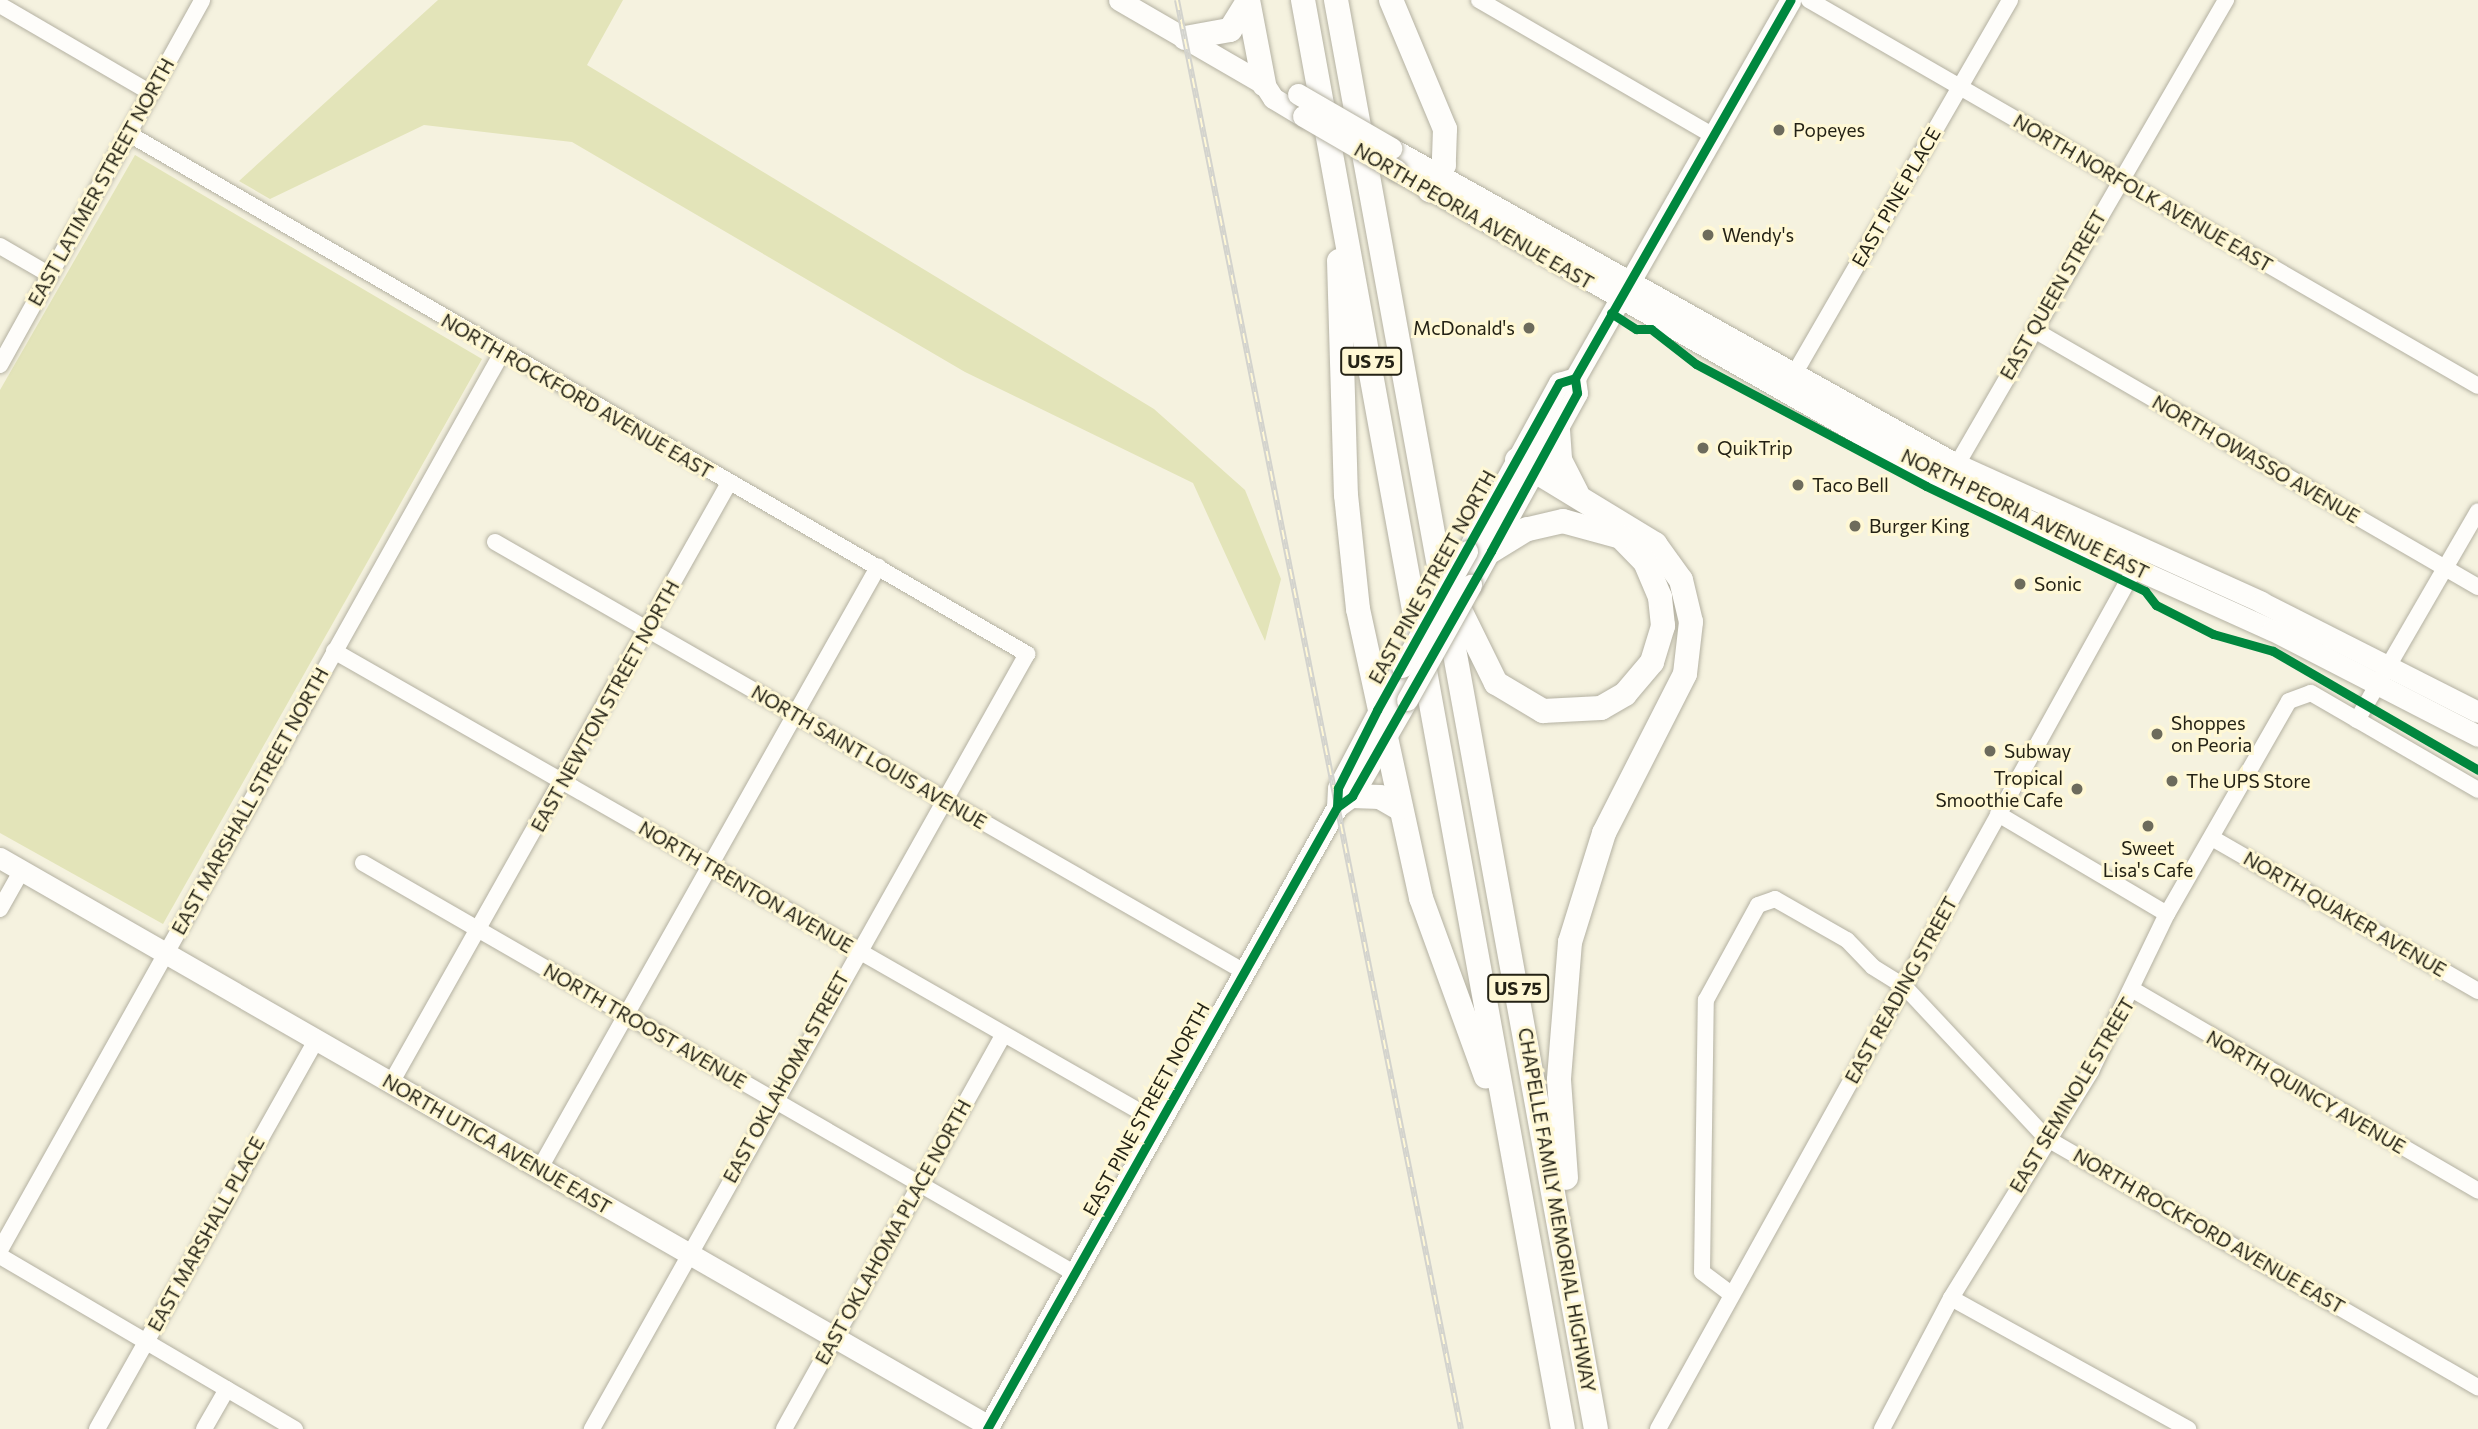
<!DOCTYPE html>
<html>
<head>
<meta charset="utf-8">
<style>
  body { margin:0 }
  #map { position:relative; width:2478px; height:1429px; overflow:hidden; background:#f5f2df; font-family:Commissioner,sans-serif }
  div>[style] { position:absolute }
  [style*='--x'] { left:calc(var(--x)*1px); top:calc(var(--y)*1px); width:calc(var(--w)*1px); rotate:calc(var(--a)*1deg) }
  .green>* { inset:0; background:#e3e4b9 }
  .roads { filter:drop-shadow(0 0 2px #b4b1a2) drop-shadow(0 0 2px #b4b1a2) }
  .minor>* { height:16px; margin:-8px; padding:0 8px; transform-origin:8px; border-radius:8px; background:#fefdfa }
  .major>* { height:21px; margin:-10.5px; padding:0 10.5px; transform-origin:10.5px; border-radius:10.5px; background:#fefdfa }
  .highway>* { height:24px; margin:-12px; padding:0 12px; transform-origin:12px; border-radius:12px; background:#fefdfa }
  .rail>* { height:6px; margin-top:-3px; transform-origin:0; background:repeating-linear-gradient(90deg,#fff8d5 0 10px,#d3d3cd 0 20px); box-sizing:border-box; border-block:2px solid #d3d3cd }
  .bridges { filter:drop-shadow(0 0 2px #b4b1a2) drop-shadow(0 0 2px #b4b1a2) }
  .major-bridge>* { height:21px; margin:-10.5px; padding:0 10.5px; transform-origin:10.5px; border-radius:10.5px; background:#fefdfa }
  .cycleway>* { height:9px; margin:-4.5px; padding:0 4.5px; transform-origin:4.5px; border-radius:4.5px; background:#00873e }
  .dots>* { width:19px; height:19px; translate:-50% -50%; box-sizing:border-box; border:4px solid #fff8d5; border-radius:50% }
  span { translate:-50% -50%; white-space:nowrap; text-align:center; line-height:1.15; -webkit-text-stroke:6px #fff8d5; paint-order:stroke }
  .shield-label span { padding:2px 5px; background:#fff8d5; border:2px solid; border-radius:5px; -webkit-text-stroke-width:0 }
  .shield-label { font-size:18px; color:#242215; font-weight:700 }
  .poi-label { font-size:19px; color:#242215 }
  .left { translate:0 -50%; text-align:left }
  .right { translate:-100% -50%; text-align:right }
  .street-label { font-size:19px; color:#242215 }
</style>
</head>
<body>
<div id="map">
  <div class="green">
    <div style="clip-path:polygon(438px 0,623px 0,587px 65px,1154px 409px,1245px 490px,1281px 579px,1265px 641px,1193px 483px,965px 372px,572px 142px,424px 125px,270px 199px,239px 181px)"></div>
    <div style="clip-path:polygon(135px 155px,482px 359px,163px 924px,0 833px,0 390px)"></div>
  </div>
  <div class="roads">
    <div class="minor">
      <div style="--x:1479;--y:0;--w:272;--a:30.1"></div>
      <div style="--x:1809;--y:0;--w:772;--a:29.98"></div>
      <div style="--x:0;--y:5;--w:175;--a:30.2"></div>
      <div style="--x:129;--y:134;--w:1038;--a:30.07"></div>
      <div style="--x:1027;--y:654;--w:889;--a:119.31"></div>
      <div style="--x:0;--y:246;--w:58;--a:30.1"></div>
      <div style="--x:2034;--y:330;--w:513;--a:30.06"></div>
      <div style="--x:0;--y:365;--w:417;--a:-61"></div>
      <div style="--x:1789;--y:383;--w:442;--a:-60"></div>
      <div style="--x:1952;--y:473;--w:547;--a:-59.92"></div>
      <div style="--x:495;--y:542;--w:862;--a:29.84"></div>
      <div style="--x:334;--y:651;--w:949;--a:29.75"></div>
      <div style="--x:2357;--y:720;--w:241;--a:-59.9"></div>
      <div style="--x:1998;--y:814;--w:196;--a:30.6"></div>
      <div style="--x:2212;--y:838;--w:307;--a:29.9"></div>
      <div style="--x:363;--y:863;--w:821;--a:29.97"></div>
      <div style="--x:0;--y:909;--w:45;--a:-60.6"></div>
      <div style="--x:2135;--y:991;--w:397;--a:30.2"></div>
      <div style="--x:391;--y:1083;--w:689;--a:-60.61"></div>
      <div style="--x:540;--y:1168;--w:690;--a:-60.65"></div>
      <div style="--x:0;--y:1250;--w:1028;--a:-60.77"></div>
      <div style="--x:0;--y:1256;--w:342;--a:30.4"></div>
      <div style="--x:1731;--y:1294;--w:36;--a:-143"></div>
      <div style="--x:1702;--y:1272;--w:272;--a:-89.2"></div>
      <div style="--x:1706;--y:1000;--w:108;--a:-61.3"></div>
      <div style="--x:1758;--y:905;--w:18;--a:-19"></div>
      <div style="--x:1775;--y:899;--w:83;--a:29.7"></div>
      <div style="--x:1847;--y:940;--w:37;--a:46"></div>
      <div style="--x:1873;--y:967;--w:36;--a:32"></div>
      <div style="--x:1904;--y:986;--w:208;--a:46.9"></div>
      <div style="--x:2046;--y:1138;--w:499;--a:30"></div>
      <div style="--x:1951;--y:1298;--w:271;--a:28.9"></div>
      <div style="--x:97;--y:1429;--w:446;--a:-60.6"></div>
      <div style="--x:204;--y:1429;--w:46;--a:-60.1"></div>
      <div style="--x:784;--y:1429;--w:451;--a:-60.9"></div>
      <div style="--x:1658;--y:1429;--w:995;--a:-61.01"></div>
      <div style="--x:1882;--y:1429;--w:148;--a:-62.2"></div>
      <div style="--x:1951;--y:1298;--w:267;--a:-58.3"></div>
      <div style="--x:2091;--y:1071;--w:174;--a:-64.2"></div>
      <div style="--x:2167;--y:914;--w:245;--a:-60.2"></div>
      <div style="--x:2289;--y:701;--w:23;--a:-20"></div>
      <div style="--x:2311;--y:693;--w:193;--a:30.1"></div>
    </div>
    <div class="major">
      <div style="--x:1119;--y:0;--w:168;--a:30.1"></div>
      <div style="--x:1264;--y:84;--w:17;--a:57"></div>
      <div style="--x:1273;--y:98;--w:35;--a:31"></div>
      <div style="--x:1391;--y:148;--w:647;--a:29.22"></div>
      <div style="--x:1956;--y:464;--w:335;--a:24.3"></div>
      <div style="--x:2261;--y:602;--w:243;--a:26.9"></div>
      <div style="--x:1396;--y:170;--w:635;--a:29.63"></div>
      <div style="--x:1948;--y:484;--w:355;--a:24.3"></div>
      <div style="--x:2272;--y:630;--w:232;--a:27.2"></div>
      <div style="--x:1467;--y:551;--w:192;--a:-61.3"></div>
      <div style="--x:1559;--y:383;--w:17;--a:-17"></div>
      <div style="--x:1471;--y:585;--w:219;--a:-61.1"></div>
      <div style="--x:1577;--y:393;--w:15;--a:-98"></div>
      <div style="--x:1575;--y:378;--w:435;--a:-60.3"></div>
      <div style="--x:1337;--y:807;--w:19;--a:-87"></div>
      <div style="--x:1338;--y:788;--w:137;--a:-62.1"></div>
      <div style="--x:0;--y:858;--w:1141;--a:29.87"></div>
      <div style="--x:987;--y:1429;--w:714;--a:-60.63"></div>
      <div style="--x:1337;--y:807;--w:19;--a:-36"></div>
      <div style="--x:1352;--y:796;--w:111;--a:-60.2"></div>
    </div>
    <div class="highway">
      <div style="--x:1248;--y:0;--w:86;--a:79.2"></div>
      <div style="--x:1303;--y:0;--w:1452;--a:79.69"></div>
      <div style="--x:1336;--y:0;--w:1452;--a:79.69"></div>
      <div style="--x:1391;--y:0;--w:140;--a:67.3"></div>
      <div style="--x:1445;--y:129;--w:36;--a:92"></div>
      <div style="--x:1444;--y:165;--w:29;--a:119"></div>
      <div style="--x:1185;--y:38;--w:46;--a:-10.1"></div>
      <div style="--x:1230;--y:30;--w:34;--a:-58"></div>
      <div style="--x:1339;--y:261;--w:234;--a:88.3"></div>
      <div style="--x:1346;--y:495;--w:115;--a:84"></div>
      <div style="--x:1358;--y:609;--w:296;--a:77.7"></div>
      <div style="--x:1421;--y:898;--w:190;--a:70"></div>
      <div style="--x:1558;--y:430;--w:30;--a:86"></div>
      <div style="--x:1560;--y:460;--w:37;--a:63"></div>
      <div style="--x:1517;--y:460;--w:162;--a:31.3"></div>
      <div style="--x:1655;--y:544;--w:44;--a:54.2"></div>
      <div style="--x:1681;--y:580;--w:43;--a:76.6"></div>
      <div style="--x:1691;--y:622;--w:52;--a:96.6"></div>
      <div style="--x:1685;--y:674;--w:178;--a:117"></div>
      <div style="--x:1604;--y:833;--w:114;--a:107.3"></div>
      <div style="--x:1570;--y:942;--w:138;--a:94.6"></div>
      <div style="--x:1559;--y:1080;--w:98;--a:85.9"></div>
      <div style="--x:1462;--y:614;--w:77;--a:63.8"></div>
      <div style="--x:1496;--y:683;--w:55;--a:30.8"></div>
      <div style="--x:1543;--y:711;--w:58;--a:-3"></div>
      <div style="--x:1601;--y:708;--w:28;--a:-30"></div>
      <div style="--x:1625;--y:694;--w:42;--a:-49.8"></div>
      <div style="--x:1652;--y:662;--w:38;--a:-73"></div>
      <div style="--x:1663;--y:626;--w:29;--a:-96"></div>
      <div style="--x:1660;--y:597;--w:38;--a:-113"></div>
      <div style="--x:1645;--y:562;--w:35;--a:-134"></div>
      <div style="--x:1621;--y:537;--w:60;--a:-164.6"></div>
      <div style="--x:1563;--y:521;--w:37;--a:167"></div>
      <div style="--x:1527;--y:529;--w:42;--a:148.6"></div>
      <div style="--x:1352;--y:796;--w:28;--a:2"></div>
      <div style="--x:1380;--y:797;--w:22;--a:30"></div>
    </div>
  </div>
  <div class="rail">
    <div style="--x:1177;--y:0;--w:1457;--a:78.76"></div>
  </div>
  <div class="bridges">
    <div class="major-bridge">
      <div style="--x:1298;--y:94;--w:108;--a:30.1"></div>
      <div style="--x:1303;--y:116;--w:108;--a:30.1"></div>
      <div style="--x:1402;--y:667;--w:133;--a:-60.7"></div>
      <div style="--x:1407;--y:700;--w:132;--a:-60.9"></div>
    </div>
  </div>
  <div class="cycleway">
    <div style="--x:1611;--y:313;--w:30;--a:33"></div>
    <div style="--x:1636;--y:329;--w:15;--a:0"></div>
    <div style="--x:1651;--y:329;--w:57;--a:37.9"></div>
    <div style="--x:1696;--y:364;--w:260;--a:27.9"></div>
    <div style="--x:1926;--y:486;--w:243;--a:25.6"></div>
    <div style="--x:2145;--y:591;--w:18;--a:52"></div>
    <div style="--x:2156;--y:605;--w:64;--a:27"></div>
    <div style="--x:2213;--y:634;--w:62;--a:15.8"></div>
    <div style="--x:2273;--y:651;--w:237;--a:30.1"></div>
    <div style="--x:1337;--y:807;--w:19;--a:-87"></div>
    <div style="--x:1338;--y:788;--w:87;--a:-63.4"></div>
    <div style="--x:1377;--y:710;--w:374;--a:-60.9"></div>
    <div style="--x:1559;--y:383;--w:17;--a:-17"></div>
    <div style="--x:987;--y:1429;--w:714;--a:-60.63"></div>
    <div style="--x:1337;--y:807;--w:19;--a:-36"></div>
    <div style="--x:1352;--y:796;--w:282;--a:-60.4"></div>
    <div style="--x:1491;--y:551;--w:180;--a:-61.4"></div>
    <div style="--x:1577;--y:393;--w:15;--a:-98"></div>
    <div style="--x:1575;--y:378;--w:435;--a:-60.3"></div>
  </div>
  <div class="dots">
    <div style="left:1779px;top:130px;background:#6d6b5c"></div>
    <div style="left:1708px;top:235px;background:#6d6b5c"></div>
    <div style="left:1529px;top:328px;background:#6d6b5c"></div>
    <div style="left:1703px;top:448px;background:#6d6b5c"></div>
    <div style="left:1798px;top:485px;background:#6d6b5c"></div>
    <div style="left:1855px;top:526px;background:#6d6b5c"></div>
    <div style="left:2020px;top:584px;background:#6d6b5c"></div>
    <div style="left:2157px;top:734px;background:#6d6b5c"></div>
    <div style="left:1990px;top:751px;background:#6d6b5c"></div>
    <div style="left:2172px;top:781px;background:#6d6b5c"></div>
    <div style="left:2077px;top:789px;background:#6d6b5c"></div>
    <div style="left:2148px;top:826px;background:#6d6b5c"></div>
  </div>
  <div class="shield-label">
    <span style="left:1371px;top:361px">US 75</span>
    <span style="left:1518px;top:988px">US 75</span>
  </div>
  <div class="poi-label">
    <span class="left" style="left:1793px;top:130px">Popeyes</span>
    <span class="left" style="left:1722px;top:235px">Wendy's</span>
    <span class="right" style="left:1515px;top:328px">McDonald's</span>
    <span class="left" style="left:1717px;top:448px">QuikTrip</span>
    <span class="left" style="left:1812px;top:485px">Taco Bell</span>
    <span class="left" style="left:1869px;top:526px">Burger King</span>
    <span class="left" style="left:2034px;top:584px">Sonic</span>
    <span class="left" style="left:2171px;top:734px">Shoppes<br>on Peoria</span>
    <span class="left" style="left:2004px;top:751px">Subway</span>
    <span class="right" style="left:2063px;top:789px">Tropical<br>Smoothie Cafe</span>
    <span class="left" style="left:2186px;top:781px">The UPS Store</span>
    <span style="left:2148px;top:859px">Sweet<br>Lisa's Cafe</span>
  </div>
  <div class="street-label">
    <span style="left:101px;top:182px;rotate:-61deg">EAST LATIMER STREET NORTH</span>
    <span style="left:2143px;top:193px;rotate:30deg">NORTH NORFOLK AVENUE EAST</span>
    <span style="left:1896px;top:197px;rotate:-60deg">EAST PINE PLACE</span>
    <span style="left:1474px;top:216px;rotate:30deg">NORTH PEORIA AVENUE EAST</span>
    <span style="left:2053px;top:295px;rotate:-60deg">EAST QUEEN STREET</span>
    <span style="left:577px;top:396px;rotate:30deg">NORTH ROCKFORD AVENUE EAST</span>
    <span style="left:2256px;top:459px;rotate:30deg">NORTH OWASSO AVENUE</span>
    <span style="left:2025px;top:514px;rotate:26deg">NORTH PEORIA AVENUE EAST</span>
    <span style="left:1432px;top:577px;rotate:-61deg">EAST PINE STREET NORTH</span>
    <span style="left:605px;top:706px;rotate:-61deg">EAST NEWTON STREET NORTH</span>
    <span style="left:869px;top:757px;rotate:30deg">NORTH SAINT LOUIS AVENUE</span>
    <span style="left:250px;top:801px;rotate:-61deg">EAST MARSHALL STREET NORTH</span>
    <span style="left:746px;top:887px;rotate:30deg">NORTH TRENTON AVENUE</span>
    <span style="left:2345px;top:914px;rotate:30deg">NORTH QUAKER AVENUE</span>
    <span style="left:1901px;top:990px;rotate:-61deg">EAST READING STREET</span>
    <span style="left:645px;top:1026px;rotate:30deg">NORTH TROOST AVENUE</span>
    <span style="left:786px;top:1077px;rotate:-61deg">EAST OKLAHOMA STREET</span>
    <span style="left:2306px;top:1092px;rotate:30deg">NORTH QUINCY AVENUE</span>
    <span style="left:2072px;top:1095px;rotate:-59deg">EAST SEMINOLE STREET</span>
    <span style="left:1146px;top:1109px;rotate:-61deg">EAST PINE STREET NORTH</span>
    <span style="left:497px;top:1144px;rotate:30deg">NORTH UTICA AVENUE EAST</span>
    <span style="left:1557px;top:1210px;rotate:80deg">CHAPELLE FAMILY MEMORIAL HIGHWAY</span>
    <span style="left:2209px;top:1231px;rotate:30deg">NORTH ROCKFORD AVENUE EAST</span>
    <span style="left:893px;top:1232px;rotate:-61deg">EAST OKLAHOMA PLACE NORTH</span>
    <span style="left:206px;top:1234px;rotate:-61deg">EAST MARSHALL PLACE</span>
  </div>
</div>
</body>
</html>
